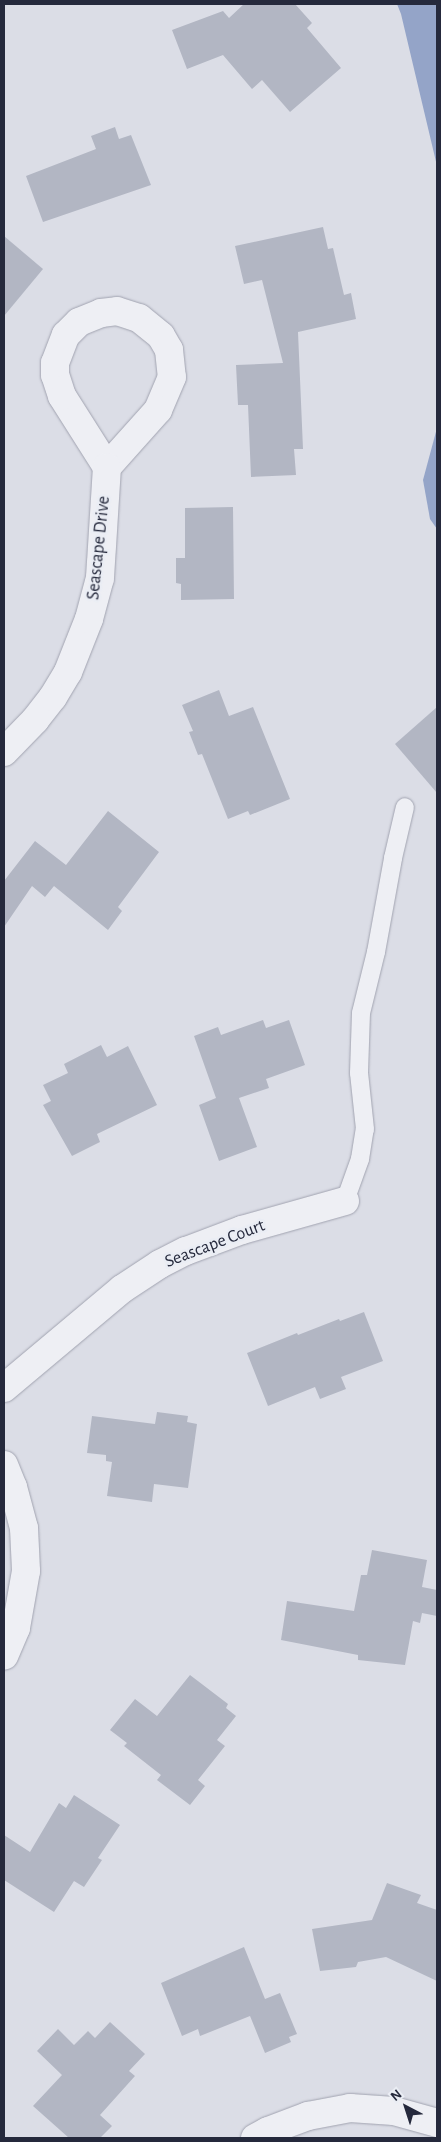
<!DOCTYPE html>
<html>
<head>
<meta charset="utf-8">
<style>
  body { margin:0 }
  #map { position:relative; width:441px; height:2142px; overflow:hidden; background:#dbdde6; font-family:"Alegreya Sans",sans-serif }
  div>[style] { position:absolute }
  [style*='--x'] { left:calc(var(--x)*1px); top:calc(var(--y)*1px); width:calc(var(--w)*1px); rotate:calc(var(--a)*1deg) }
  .water>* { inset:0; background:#94a4c8 }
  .building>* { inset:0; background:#b2b6c3 }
  .roads { filter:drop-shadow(0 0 1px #a1a3b0) drop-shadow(0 0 1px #a1a3b0) }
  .service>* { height:18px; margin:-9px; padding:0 9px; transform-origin:9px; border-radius:9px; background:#eeeff4 }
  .minor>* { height:28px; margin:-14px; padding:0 14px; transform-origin:14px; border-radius:14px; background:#eeeff4 }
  span { translate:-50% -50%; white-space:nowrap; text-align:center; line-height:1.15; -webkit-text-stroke:5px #eaedf4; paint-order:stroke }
  .street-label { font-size:18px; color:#25293c }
  .frame { position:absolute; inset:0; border:5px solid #25293c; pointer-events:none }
  .north { position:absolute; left:381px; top:2082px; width:50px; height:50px; -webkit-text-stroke:4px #eaedf4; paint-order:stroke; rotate:320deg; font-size:14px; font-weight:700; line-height:20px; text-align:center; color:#25293c }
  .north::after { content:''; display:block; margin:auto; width:18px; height:22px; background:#25293c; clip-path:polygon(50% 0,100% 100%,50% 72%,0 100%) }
</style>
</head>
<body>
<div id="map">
  <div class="water">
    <div style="clip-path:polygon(397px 4px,437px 4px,437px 166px,401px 14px)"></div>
    <div style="clip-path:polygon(437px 428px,437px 529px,430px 519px,423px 480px)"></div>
  </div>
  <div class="building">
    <div style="clip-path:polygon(244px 4px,295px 4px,312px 23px,307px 28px,341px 68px,290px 112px,262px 80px,252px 89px,223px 55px,187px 69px,172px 30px,223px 11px,229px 18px)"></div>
    <div style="clip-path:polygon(115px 127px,119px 139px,131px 135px,151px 185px,43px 222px,26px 176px,96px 149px,91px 136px)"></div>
    <div style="clip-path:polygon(323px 227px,328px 249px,333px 248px,344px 295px,351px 293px,356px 319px,298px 332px,303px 449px,294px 449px,296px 475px,251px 477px,248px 405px,238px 405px,236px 365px,283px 363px,262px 280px,244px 284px,235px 246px)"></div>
    <div style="clip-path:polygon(4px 236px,43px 269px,4px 316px)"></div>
    <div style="clip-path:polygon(233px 507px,234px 599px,181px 600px,181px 584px,176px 583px,176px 558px,185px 558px,185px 508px)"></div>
    <div style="clip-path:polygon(219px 690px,229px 716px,253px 707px,290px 799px,250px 815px,248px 811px,228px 819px,202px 754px,198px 755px,189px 732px,193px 731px,182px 705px)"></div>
    <div style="clip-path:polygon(437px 707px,437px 793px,395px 744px)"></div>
    <div style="clip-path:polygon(108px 811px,159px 852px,118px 907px,122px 911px,108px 930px,54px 886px,45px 897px,32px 886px,4px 927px,4px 881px,35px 841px,66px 865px)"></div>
    <div style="clip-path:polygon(263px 1020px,266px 1028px,289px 1020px,305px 1065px,266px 1079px,269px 1088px,239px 1098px,257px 1147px,219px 1161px,199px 1105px,216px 1098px,194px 1036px,218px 1027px,221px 1035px)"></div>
    <div style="clip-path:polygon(101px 1045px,107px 1057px,128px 1046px,157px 1105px,97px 1134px,100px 1142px,72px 1156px,43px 1105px,51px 1101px,43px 1085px,68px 1073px,64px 1064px)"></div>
    <div style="clip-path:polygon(364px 1312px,383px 1361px,341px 1377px,346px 1389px,320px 1399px,315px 1387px,268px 1406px,247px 1353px,297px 1333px,298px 1335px,339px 1319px,340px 1321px)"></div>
    <div style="clip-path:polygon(157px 1412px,188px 1416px,187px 1422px,197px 1424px,188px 1488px,154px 1484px,152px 1502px,107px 1496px,112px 1462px,106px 1461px,106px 1455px,87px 1453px,92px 1416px,155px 1424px)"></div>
    <div style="clip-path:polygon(372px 1550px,427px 1560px,422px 1587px,437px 1590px,437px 1616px,422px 1613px,420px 1623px,413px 1621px,405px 1665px,358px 1660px,358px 1655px,281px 1640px,287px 1601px,354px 1611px,361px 1575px,367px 1575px)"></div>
    <div style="clip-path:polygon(190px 1675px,228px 1704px,226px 1708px,236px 1716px,217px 1740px,225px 1746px,198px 1780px,205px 1786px,190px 1805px,157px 1780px,161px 1775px,124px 1746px,127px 1743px,110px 1730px,135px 1699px,157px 1716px)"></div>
    <div style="clip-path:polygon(74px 1795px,120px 1825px,98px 1858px,102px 1860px,84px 1887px,74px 1881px,54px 1912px,4px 1880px,4px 1835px,30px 1852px,59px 1803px,66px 1808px)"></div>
    <div style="clip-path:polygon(387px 1883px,421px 1895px,417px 1903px,437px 1910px,437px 1981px,386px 1957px,358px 1962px,356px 1967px,320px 1971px,312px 1929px,372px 1920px)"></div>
    <div style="clip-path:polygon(244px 1947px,265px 1999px,280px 1993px,297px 2034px,289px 2037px,291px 2042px,265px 2053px,250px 2016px,200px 2036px,198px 2029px,182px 2036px,161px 1983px)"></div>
    <div style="clip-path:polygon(110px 2022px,145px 2054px,129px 2071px,135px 2076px,100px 2115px,112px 2126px,100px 2138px,69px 2138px,33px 2106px,62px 2075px,37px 2051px,58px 2029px,74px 2045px,88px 2031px,95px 2038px)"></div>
  </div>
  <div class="roads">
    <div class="service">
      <div style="--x:345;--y:1201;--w:45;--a:-70.3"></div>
      <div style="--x:360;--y:1159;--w:30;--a:-81"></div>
      <div style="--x:365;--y:1129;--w:56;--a:-96.1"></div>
      <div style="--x:359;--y:1073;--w:60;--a:-88.1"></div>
      <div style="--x:361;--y:1013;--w:63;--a:-76.2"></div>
      <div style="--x:376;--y:952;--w:96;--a:-79.7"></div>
      <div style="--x:393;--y:858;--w:52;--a:-76.8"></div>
    </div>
    <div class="minor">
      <div style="--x:117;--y:311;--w:23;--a:18"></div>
      <div style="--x:139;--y:318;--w:28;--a:39"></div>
      <div style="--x:161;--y:336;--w:16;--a:60"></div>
      <div style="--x:169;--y:350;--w:27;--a:84"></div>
      <div style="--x:172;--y:377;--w:36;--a:113"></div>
      <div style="--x:158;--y:410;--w:76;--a:131.8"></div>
      <div style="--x:107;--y:467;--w:84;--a:-122.4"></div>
      <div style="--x:62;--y:396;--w:22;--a:-108"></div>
      <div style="--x:55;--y:375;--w:12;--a:-90"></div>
      <div style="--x:55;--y:363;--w:30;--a:-69"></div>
      <div style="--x:66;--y:335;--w:18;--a:-45"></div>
      <div style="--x:79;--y:322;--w:24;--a:-22"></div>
      <div style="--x:101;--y:313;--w:16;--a:-7"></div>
      <div style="--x:4;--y:752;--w:45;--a:-45.9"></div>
      <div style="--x:35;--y:720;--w:29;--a:-52"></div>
      <div style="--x:53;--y:697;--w:29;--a:-59"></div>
      <div style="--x:68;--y:672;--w:57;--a:-68.4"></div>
      <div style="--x:89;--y:619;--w:42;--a:-75"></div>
      <div style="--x:100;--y:578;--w:111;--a:-86.4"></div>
      <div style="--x:4;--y:1388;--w:154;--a:-40"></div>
      <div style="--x:122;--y:1289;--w:45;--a:-33.3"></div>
      <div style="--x:160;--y:1264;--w:29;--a:-27"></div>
      <div style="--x:186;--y:1251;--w:60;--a:-20.6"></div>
      <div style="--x:242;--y:1230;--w:107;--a:-15.7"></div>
      <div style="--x:4;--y:1465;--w:24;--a:68"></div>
      <div style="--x:13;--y:1487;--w:42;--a:75"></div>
      <div style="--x:24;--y:1528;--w:43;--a:87.3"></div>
      <div style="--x:26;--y:1571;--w:58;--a:100"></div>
      <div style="--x:16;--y:1628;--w:30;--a:113"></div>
      <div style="--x:255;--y:2138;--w:15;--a:-28"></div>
      <div style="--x:268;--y:2131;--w:43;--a:-20.6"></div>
      <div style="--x:308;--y:2116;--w:43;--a:-10.8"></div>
      <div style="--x:350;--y:2108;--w:44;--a:3.9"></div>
      <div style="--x:394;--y:2111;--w:45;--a:15.6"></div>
    </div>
  </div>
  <div class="street-label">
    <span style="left:99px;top:548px;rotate:-84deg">Seascape Drive</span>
    <span style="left:215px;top:1244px;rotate:-21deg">Seascape Court</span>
  </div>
  <div class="frame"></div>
  <div class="north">N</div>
</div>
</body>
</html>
